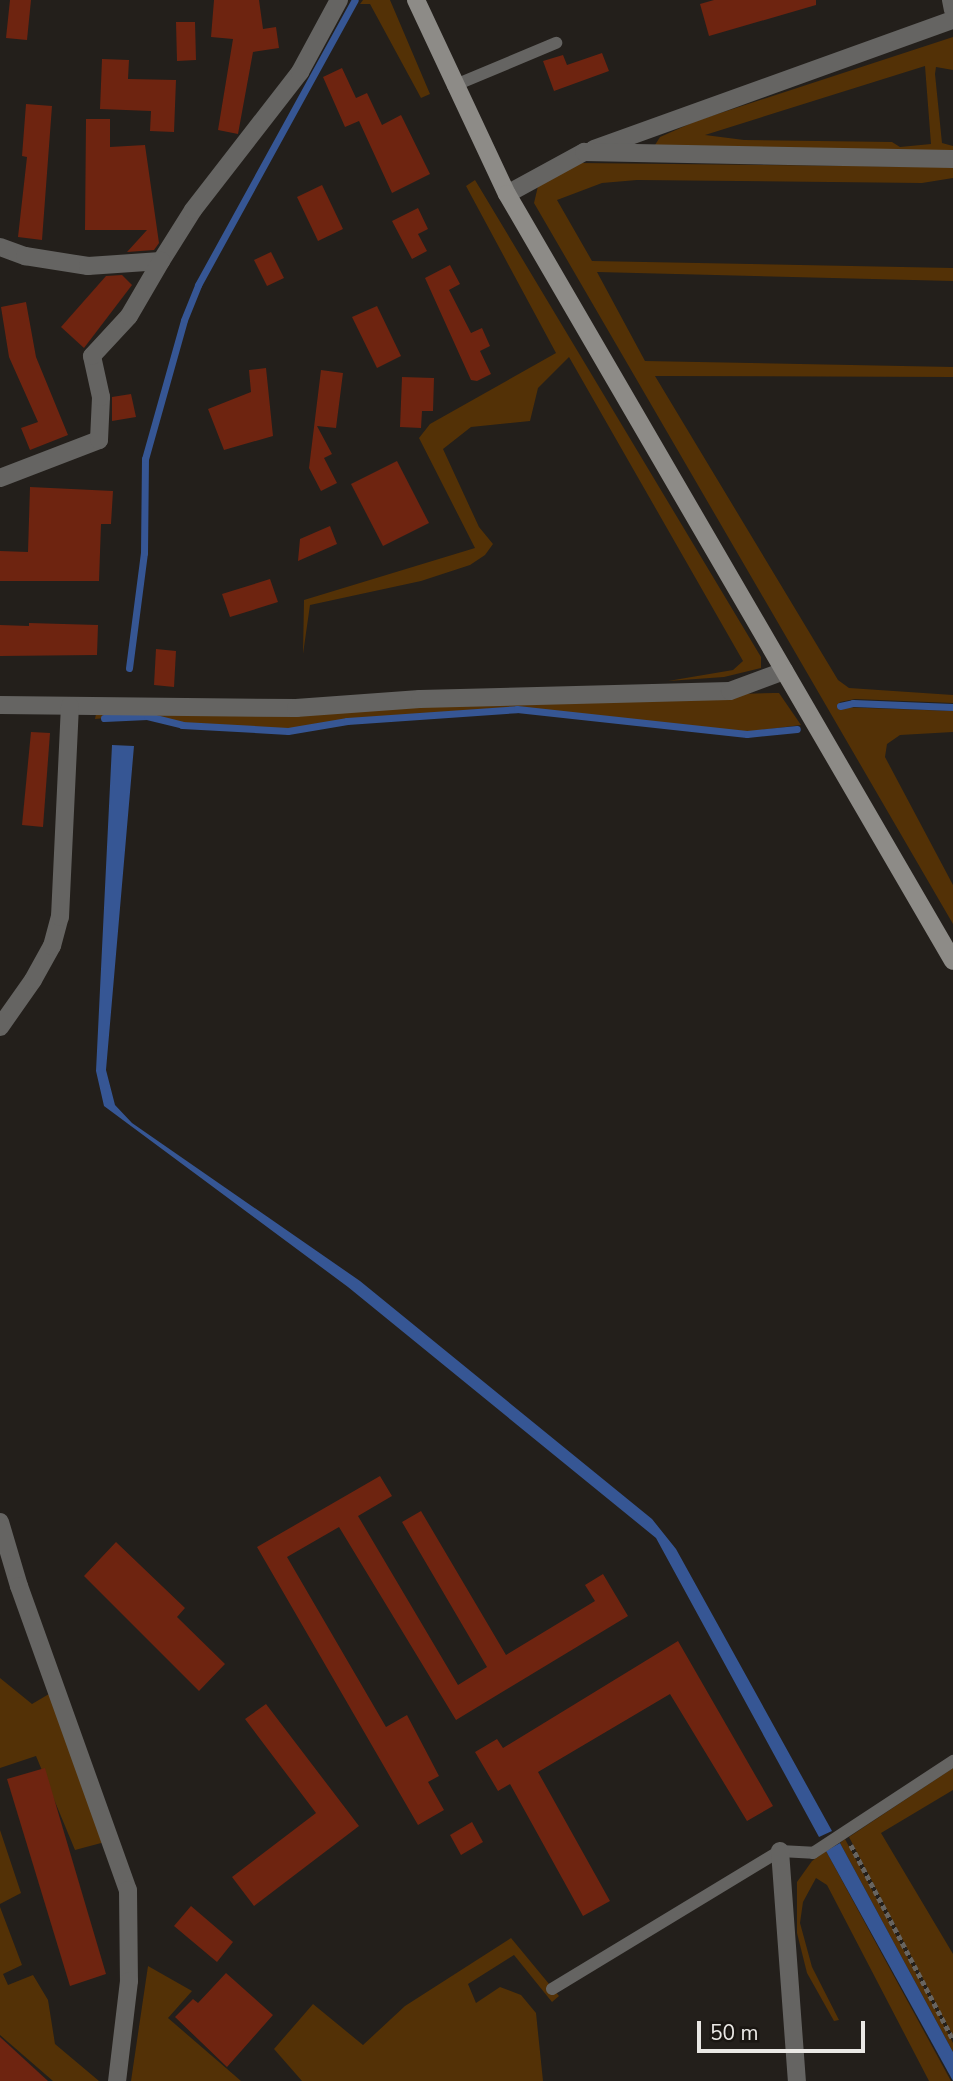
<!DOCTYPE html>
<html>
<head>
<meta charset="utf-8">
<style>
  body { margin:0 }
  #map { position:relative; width:953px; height:2081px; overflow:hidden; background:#231f1b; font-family:"Nunito Sans",sans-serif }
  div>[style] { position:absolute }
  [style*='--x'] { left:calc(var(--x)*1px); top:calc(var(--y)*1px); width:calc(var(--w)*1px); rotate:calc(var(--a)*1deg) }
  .green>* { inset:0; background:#533106 }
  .water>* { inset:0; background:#365694 }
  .stream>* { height:7px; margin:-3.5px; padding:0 3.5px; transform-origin:3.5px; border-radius:3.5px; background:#365694 }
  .building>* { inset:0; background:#6e2410 }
  .path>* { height:4.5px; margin-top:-2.25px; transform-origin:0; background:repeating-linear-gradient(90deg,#676460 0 5px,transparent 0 8.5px) }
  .service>* { height:12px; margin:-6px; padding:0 6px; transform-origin:6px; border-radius:6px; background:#656462 }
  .minor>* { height:18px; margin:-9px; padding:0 9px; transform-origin:9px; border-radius:9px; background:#656462 }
  .secondary>* { height:18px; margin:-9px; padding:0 9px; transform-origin:9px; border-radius:9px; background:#8d8b87 }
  span { translate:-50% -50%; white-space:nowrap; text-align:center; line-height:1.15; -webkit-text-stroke:5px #1a1612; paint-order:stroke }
  .scale { position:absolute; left:697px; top:2021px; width:168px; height:32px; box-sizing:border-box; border:4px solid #eae8e5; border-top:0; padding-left:9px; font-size:21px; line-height:24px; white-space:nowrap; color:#eae8e5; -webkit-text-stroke:5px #1a1612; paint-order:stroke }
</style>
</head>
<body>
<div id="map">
  <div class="green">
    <div style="clip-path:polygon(363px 0,390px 0,430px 94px,421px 98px,370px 4px,360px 4px)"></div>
    <div style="clip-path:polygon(evenodd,953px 37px,953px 70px,936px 67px,935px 74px,942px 143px,953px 146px,953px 154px,655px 145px,660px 137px,696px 121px,953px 37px,925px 66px,931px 144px,900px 147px,892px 142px,744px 140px,705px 135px,925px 66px)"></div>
    <div style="clip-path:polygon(580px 163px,953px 167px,953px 178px,922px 183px,637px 180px,602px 183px,557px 200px,592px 261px,953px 268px,953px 281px,597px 272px,645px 361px,953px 367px,953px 377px,655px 376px,838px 680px,849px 688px,953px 695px,953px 703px,855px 699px,840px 702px,838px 707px,953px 711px,953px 732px,900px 735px,887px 744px,885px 757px,953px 885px,953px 924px,534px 203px,538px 186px)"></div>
    <div style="clip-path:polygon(475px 180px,761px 657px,761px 668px,724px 677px,668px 681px,733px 670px,743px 661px,569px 357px,538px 388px,530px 421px,471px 427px,443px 449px,479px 527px,493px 544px,485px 555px,470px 565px,421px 581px,310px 605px,303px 654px,304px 600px,475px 548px,419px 438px,430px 424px,556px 353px,466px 186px)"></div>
    <div style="clip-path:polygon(774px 693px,779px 693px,801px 725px,747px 732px,500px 708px,347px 719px,288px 729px,182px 723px,147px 714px,95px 719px,96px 714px)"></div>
    <div style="clip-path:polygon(0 1678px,32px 1704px,49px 1694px,105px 1842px,75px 1850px,36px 1756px,0 1768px)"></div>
    <div style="clip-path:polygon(953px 1768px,953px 1790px,881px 1833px,953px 1954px,953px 2036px,849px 1837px)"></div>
    <div style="clip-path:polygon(0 1830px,21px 1893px,0 1904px)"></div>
    <div style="clip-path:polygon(845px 1839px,953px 2043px,953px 2052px,840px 1843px)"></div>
    <div style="clip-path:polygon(826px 1851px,877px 1945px,951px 2081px,929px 2081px,827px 1885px,816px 1878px,803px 1902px,800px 1923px,812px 1967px,839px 2020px,834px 2021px,807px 1973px,797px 1933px,797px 1882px,812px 1861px)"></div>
    <div style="clip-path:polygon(0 1907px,22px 1965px,3px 1974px,8px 1985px,33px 1975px,48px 2000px,55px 2044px,99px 2081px,53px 2081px,0 2035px)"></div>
    <div style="clip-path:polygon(511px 1938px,559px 1996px,552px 2002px,514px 1955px,468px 1984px,476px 2003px,500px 1987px,521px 1995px,536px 2013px,543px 2081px,302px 2081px,274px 2049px,313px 2004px,363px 2045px,405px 2006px)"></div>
    <div style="clip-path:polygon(148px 1966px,192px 1991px,168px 2018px,241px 2081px,131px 2081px)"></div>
  </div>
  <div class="water">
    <div style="clip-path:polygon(112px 745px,134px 746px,106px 1070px,115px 1105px,132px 1123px,360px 1281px,652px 1519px,676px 1549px,832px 1831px,819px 1837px,656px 1538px,348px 1287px,104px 1106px,96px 1071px)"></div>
    <div style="clip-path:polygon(840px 1843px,953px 2052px,953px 2081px,826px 1851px)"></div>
  </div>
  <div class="stream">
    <div style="--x:129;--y:668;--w:116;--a:-82.6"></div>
    <div style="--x:144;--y:553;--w:94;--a:-89.4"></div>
    <div style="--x:145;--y:459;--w:144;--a:-74.3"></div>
    <div style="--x:184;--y:320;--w:38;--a:-68"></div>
    <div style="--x:198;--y:285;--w:325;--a:-61.2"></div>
    <div style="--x:840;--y:706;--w:13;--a:-13"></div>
    <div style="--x:853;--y:703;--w:100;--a:2.3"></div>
    <div style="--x:104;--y:718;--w:43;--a:-2.7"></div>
    <div style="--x:147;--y:716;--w:36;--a:14"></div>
    <div style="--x:182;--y:725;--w:106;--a:3.2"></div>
    <div style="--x:288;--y:731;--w:60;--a:-9.6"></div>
    <div style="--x:347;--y:721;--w:170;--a:-4"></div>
    <div style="--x:517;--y:709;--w:231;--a:6.2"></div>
    <div style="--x:747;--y:734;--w:50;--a:-5.7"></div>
  </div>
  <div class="building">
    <div style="clip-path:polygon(10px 0,31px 0,27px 40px,6px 38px)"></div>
    <div style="clip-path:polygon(214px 0,259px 0,263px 29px,276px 27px,279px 48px,253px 52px,238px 134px,218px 130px,233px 39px,211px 37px)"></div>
    <div style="clip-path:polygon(714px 0,816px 0,816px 5px,709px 36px,700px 4px)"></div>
    <div style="clip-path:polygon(176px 22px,195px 22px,196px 60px,177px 61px)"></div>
    <div style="clip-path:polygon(602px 53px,609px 71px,554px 91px,543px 61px,563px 55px,567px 65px)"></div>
    <div style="clip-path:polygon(102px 59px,129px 60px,128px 79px,176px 80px,174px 132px,150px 131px,151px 111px,100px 109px)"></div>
    <div style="clip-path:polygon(342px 68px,356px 98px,367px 93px,382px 125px,401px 115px,430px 174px,392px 193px,359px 121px,345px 127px,323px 77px)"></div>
    <div style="clip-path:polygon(26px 104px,52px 106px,42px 240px,18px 237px,27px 157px,22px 156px)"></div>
    <div style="clip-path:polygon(86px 119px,110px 119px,110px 147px,145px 145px,159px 243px,154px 250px,127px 252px,147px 230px,85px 230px)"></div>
    <div style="clip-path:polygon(322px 185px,343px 229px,318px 241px,297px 197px)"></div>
    <div style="clip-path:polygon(418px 208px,428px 229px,418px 234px,427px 251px,412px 259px,392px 221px)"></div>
    <div style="clip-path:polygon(271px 252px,284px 278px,267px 286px,254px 260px)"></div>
    <div style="clip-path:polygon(450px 265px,460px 284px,449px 290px,471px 333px,482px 328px,490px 346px,480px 351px,491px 374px,477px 381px,471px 380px,425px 278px)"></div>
    <div style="clip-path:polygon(122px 275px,132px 285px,84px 348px,61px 327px,106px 276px)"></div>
    <div style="clip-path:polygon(26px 302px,36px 357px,68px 435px,30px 450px,21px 428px,38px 422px,9px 357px,1px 307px)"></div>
    <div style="clip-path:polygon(377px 306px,401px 356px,377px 368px,352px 317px)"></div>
    <div style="clip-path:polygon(266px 368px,273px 436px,224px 450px,208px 409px,251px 392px,249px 370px)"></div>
    <div style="clip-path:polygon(321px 370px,343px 373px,336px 428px,317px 426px,332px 454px,324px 458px,337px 483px,321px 491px,309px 468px)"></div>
    <div style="clip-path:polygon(402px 377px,434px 378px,433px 411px,422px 411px,421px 428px,400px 427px)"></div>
    <div style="clip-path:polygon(131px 394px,136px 417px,112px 421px,112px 397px)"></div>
    <div style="clip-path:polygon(397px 461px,429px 523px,383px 546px,351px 484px)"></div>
    <div style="clip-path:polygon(30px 487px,113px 491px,111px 524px,101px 524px,99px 581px,0 581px,0 551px,28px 552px)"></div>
    <div style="clip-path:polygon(330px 526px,337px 544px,298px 561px,300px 539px)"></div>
    <div style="clip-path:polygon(270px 579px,278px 602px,230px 617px,222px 594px)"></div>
    <div style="clip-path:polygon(29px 623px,98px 625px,97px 655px,0 656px,0 625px,29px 626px)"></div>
    <div style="clip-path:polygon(156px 649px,176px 651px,174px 687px,154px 685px)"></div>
    <div style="clip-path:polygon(31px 732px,50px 733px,43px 827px,22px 825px)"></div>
    <div style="clip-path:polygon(380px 1476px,392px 1496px,358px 1516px,458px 1685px,487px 1667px,402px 1522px,421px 1511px,506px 1655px,595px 1601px,585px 1585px,603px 1574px,628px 1616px,456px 1720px,339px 1527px,287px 1557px,386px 1727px,407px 1715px,439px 1776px,428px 1782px,444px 1810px,418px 1825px,257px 1547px)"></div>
    <div style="clip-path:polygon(116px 1542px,185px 1608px,177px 1617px,225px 1664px,199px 1691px,84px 1576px)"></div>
    <div style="clip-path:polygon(678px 1641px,773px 1806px,747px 1821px,670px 1694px,538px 1772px,610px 1901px,583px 1916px,510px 1784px,498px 1791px,475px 1752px,497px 1739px,503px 1748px)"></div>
    <div style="clip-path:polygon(266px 1704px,359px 1826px,254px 1906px,232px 1877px,316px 1813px,245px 1719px)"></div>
    <div style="clip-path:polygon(45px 1768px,106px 1974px,70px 1986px,7px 1779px)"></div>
    <div style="clip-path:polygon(472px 1822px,483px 1842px,461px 1855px,450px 1835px)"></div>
    <div style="clip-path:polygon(191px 1906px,233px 1942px,217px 1962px,174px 1926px)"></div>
    <div style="clip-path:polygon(226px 1973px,273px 2015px,227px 2067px,175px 2017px,193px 1999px,198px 2003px)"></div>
    <div style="clip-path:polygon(0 2037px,48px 2081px,0 2081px)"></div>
  </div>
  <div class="path">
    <div style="--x:851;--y:1845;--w:219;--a:62.3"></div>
  </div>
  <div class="service">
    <div style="--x:453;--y:86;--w:112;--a:-22.7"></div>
    <div style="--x:552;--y:1989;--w:267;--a:-31.2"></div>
    <div style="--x:780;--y:1851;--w:33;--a:3"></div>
    <div style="--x:813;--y:1853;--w:168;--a:-33.3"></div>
  </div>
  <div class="minor">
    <div style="--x:951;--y:0;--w:10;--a:79"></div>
    <div style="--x:594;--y:149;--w:381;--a:-19.8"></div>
    <div style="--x:507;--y:194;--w:88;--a:-28.6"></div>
    <div style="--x:584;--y:152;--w:369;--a:1.1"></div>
    <div style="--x:0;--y:247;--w:27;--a:20"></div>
    <div style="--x:25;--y:256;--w:64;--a:9"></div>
    <div style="--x:88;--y:266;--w:73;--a:-3.9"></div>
    <div style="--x:161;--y:261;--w:60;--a:-57.9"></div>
    <div style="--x:193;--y:210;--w:175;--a:-52.2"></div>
    <div style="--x:300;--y:72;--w:82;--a:-61.6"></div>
    <div style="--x:0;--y:478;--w:106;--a:-21"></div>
    <div style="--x:99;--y:440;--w:43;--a:-87.3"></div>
    <div style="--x:101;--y:397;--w:42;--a:-102.4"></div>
    <div style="--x:92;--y:356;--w:54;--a:-47.2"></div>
    <div style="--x:129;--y:316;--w:64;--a:-59.8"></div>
    <div style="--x:0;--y:705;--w:296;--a:0.6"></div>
    <div style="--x:296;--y:708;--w:124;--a:-4.2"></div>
    <div style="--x:420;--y:699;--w:310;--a:-1.5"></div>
    <div style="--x:730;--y:691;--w:58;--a:-20.3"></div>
    <div style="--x:0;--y:1027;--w:57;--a:-54.9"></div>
    <div style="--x:33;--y:980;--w:39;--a:-61"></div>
    <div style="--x:52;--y:946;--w:30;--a:-75"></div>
    <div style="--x:60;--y:917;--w:211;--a:-87.3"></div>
    <div style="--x:0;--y:1522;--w:67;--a:73.5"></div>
    <div style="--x:19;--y:1586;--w:323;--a:70.3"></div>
    <div style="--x:128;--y:1890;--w:91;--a:89.4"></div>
    <div style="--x:129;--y:1981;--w:101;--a:96.8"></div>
    <div style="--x:780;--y:1851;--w:231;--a:85.8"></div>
  </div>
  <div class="secondary">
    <div style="--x:416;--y:0;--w:214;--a:64.9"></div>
    <div style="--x:507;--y:194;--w:887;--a:59.82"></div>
  </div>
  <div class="scale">50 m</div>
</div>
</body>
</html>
